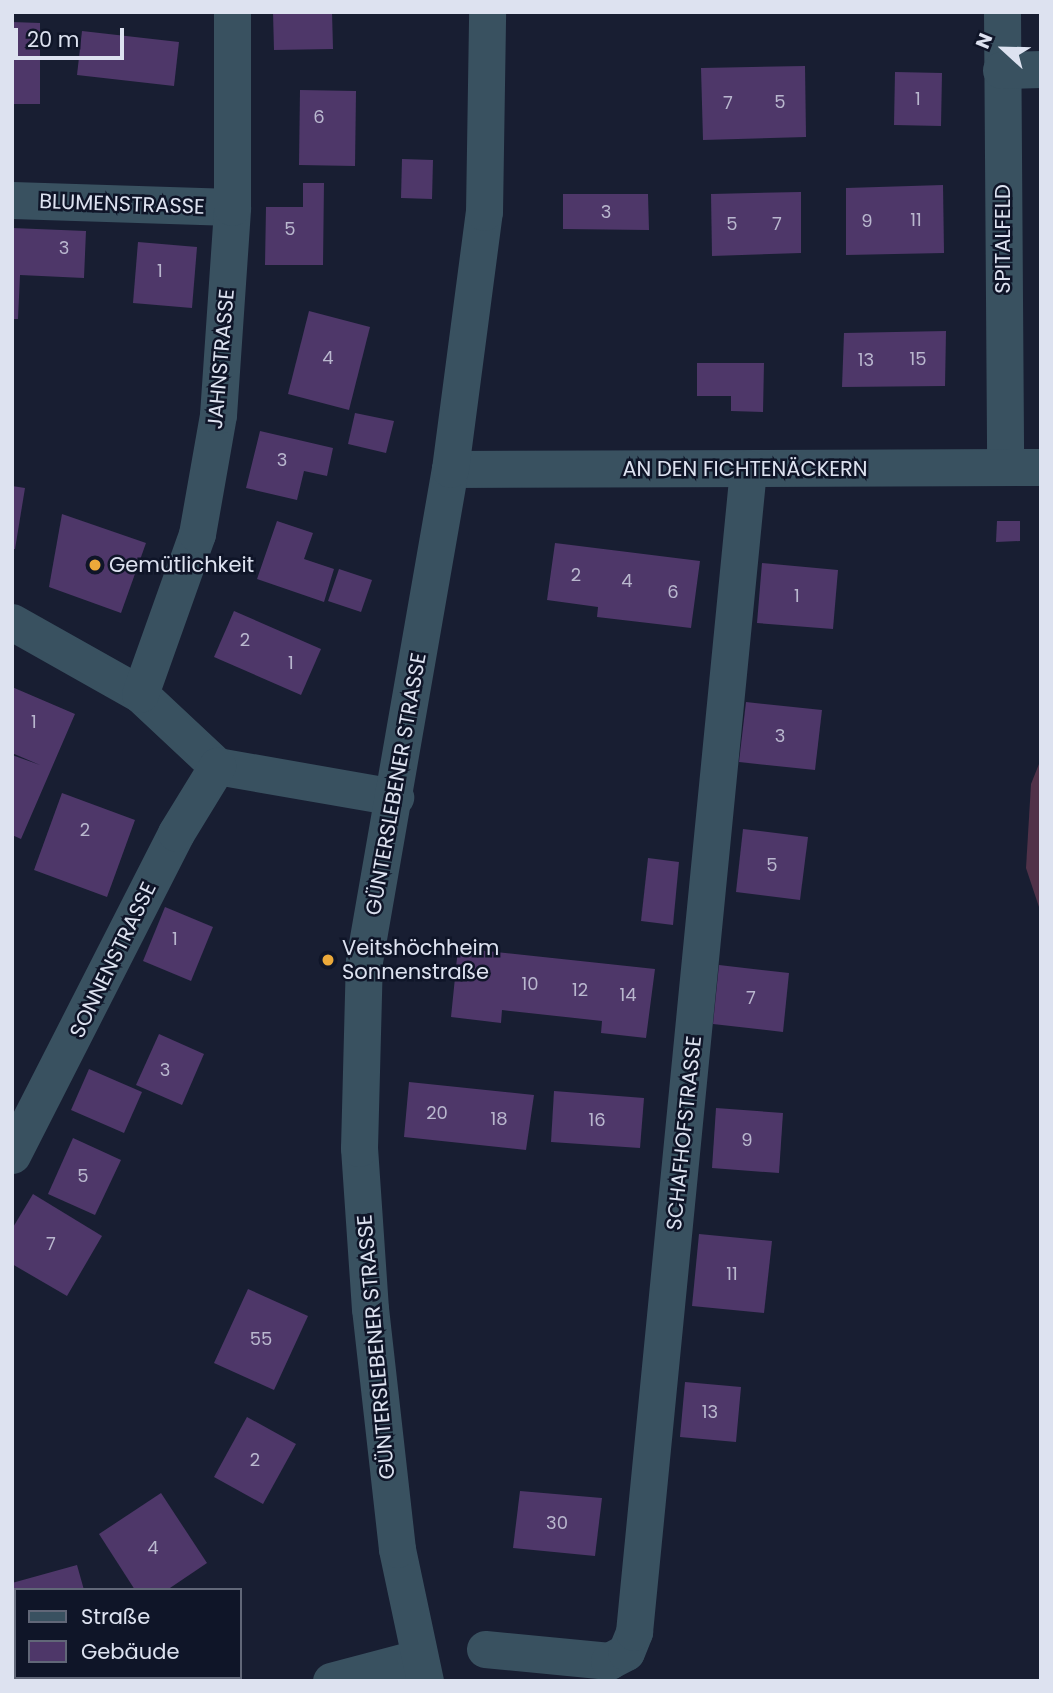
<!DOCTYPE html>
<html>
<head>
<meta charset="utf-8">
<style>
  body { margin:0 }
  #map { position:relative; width:1053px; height:1693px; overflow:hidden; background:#181e32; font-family:Poppins,sans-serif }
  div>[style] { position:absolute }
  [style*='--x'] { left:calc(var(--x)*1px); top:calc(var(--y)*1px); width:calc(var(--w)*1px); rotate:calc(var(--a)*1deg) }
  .green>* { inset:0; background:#513249 }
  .building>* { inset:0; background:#4e3769 }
  .minor>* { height:37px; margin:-18.5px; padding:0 18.5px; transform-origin:18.5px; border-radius:18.5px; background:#395160 }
  .dots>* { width:19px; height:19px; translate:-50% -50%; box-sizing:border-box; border:4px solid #0f1528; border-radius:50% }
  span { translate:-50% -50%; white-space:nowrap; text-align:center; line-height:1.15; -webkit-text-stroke:5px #0f1528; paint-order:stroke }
  .number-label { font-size:18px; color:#b9b7ce }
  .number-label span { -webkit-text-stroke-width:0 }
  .street-label { font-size:21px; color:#dde2f0 }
  .poi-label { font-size:21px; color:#dde2f0 }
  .left { translate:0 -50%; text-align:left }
  .frame { position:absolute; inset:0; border:14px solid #dde2f0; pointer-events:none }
  .legend { position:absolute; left:14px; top:1588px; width:228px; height:91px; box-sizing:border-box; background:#0f1528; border:2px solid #616778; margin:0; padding:9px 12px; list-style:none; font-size:21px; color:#dde2f0 }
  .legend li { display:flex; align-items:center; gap:14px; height:35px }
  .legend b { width:35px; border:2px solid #616778 }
  .north { position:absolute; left:969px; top:14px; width:70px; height:70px; -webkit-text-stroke:5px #0f1528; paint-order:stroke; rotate:292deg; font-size:19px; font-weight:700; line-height:28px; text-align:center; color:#dde2f0 }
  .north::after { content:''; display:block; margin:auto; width:24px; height:32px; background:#dde2f0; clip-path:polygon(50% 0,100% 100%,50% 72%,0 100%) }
  .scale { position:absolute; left:14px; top:28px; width:110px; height:32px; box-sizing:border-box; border:4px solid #dde2f0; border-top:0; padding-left:9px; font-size:21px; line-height:24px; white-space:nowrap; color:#dde2f0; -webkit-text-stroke:5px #0f1528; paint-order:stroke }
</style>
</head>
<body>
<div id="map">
  <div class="green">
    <div style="clip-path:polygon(1041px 759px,1041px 913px,1026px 868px,1031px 784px)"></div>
  </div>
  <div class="building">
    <div style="clip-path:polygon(273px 12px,332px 12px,333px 49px,274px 50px)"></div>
    <div style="clip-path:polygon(12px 22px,40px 23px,40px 104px,12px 104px)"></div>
    <div style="clip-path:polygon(82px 31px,179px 42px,174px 86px,77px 75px)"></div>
    <div style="clip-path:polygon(805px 66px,806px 137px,703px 140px,701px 68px)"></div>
    <div style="clip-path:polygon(895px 72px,942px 73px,941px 126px,894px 125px)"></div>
    <div style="clip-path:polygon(300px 90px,356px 91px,355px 166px,299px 165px)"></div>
    <div style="clip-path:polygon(402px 159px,433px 160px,432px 199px,401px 198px)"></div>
    <div style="clip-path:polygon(303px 183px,324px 183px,323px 265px,265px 265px,266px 207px,303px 207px)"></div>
    <div style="clip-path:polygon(943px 185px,944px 253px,846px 255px,846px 188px)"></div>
    <div style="clip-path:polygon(801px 192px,801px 253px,712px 256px,711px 194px)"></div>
    <div style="clip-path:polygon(563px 194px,648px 194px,649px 230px,563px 229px)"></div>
    <div style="clip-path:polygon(12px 228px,86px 231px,84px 278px,20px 275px,18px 319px,12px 319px)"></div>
    <div style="clip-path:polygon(138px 242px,197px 247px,192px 308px,133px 303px)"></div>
    <div style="clip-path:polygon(309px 311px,370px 327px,349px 410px,288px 394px)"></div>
    <div style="clip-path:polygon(946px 331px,945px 386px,842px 387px,844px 333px)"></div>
    <div style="clip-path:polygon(697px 363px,764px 363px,763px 412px,731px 411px,731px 396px,697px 396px)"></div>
    <div style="clip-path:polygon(355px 413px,394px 421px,386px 453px,348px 444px)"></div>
    <div style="clip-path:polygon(260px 431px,333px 448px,327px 476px,304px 471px,297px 500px,246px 488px)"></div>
    <div style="clip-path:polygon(12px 486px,25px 488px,15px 549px,12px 549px)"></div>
    <div style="clip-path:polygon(62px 514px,146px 543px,121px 613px,49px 587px)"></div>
    <div style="clip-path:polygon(277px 521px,313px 533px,304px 559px,334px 569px,324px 602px,257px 579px)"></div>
    <div style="clip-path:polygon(997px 521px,1020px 521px,1020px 541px,996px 542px)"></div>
    <div style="clip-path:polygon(555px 543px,700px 561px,691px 628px,597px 617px,598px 607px,547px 600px)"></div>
    <div style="clip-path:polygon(762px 563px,838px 570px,833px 629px,757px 623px)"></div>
    <div style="clip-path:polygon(339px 569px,372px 580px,361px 612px,328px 601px)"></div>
    <div style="clip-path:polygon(234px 611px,321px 649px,301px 695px,214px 657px)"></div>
    <div style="clip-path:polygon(12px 687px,75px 714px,21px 839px,12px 835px,12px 755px,40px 765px,12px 753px)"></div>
    <div style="clip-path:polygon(746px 702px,822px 710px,815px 770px,739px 762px)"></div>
    <div style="clip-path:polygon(62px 793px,135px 820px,107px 897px,34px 870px)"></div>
    <div style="clip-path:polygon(743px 829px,808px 837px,800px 900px,736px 892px)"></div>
    <div style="clip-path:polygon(648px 858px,679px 862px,673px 925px,641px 921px)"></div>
    <div style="clip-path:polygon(165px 907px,213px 927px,191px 981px,143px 961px)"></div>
    <div style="clip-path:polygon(458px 948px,655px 969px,646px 1038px,601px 1033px,602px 1021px,502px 1010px,501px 1023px,451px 1017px)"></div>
    <div style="clip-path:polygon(719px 965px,789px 973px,783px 1032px,713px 1024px)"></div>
    <div style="clip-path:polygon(159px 1034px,204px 1054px,182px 1105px,136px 1085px)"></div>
    <div style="clip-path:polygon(89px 1069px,142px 1092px,124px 1133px,71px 1110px)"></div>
    <div style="clip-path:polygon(409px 1082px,534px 1095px,526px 1150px,404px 1137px)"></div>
    <div style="clip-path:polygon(554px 1091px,644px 1098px,640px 1148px,551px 1142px)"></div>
    <div style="clip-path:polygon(716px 1108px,783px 1113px,779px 1173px,712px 1168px)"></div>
    <div style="clip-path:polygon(73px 1138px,121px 1160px,95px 1215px,48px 1194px)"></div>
    <div style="clip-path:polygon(33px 1194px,102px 1236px,67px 1296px,12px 1264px,12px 1229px)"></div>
    <div style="clip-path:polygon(699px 1234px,772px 1241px,764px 1313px,692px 1306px)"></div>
    <div style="clip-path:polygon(248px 1289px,308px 1316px,274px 1390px,214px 1363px)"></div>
    <div style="clip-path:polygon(685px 1382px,741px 1387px,736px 1442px,680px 1437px)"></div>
    <div style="clip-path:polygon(247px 1417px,296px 1444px,263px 1504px,214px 1477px)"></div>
    <div style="clip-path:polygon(520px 1491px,602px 1498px,595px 1556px,513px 1548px)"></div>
    <div style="clip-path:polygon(161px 1493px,207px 1563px,167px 1590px,135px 1590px,99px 1534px)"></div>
    <div style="clip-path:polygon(77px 1565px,84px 1590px,16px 1590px,12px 1679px,12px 1583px)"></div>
  </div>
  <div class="minor">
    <div style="--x:1002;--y:12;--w:454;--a:89.6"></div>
    <div style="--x:1001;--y:70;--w:40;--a:-1.4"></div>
    <div style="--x:12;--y:200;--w:220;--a:1.8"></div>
    <div style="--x:450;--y:469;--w:591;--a:-0.19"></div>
    <div style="--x:12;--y:622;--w:147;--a:29.4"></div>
    <div style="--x:140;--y:694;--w:105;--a:43.1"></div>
    <div style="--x:217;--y:766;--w:181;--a:9.9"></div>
    <div style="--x:140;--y:694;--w:170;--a:-70.4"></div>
    <div style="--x:197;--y:534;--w:121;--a:-80"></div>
    <div style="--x:218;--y:415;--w:208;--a:-86.1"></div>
    <div style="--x:232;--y:207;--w:195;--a:-90"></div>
    <div style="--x:12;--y:1155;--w:361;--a:-63"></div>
    <div style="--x:176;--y:833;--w:79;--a:-58.5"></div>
    <div style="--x:485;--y:1649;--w:125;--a:5.5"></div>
    <div style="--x:609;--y:1661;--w:19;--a:-28"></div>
    <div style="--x:626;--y:1652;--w:22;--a:-68"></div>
    <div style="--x:634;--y:1632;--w:1169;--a:-84.4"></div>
    <div style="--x:331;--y:1681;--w:90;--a:-14.8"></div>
    <div style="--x:425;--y:1681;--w:135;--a:-102"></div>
    <div style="--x:397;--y:1549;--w:242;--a:-96.4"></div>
    <div style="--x:370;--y:1309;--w:161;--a:-93.9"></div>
    <div style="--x:359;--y:1148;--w:187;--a:-88.5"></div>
    <div style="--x:364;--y:961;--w:499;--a:-80.1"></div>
    <div style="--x:450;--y:469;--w:259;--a:-82.5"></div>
    <div style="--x:484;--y:212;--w:200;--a:-89.1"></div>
  </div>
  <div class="dots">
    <div style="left:95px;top:565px;background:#eca93a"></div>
    <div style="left:328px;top:960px;background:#eca93a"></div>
  </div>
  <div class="number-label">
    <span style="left:918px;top:99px">1</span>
    <span style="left:780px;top:102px">5</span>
    <span style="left:728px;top:103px">7</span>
    <span style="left:319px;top:117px">6</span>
    <span style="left:606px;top:212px">3</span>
    <span style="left:916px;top:220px">11</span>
    <span style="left:867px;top:221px">9</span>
    <span style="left:732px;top:224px">5</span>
    <span style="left:777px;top:224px">7</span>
    <span style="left:290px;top:229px">5</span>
    <span style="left:64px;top:248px">3</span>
    <span style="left:160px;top:271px">1</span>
    <span style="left:328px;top:358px">4</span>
    <span style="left:918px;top:359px">15</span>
    <span style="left:866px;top:360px">13</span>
    <span style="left:282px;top:460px">3</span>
    <span style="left:576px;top:575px">2</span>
    <span style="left:627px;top:581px">4</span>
    <span style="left:673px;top:592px">6</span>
    <span style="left:797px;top:596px">1</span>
    <span style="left:245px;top:640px">2</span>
    <span style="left:291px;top:663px">1</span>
    <span style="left:34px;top:722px">1</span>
    <span style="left:780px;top:736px">3</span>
    <span style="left:85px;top:830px">2</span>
    <span style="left:772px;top:865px">5</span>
    <span style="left:175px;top:939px">1</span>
    <span style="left:530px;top:984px">10</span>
    <span style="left:580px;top:990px">12</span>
    <span style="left:628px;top:995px">14</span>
    <span style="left:751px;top:998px">7</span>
    <span style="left:165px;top:1070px">3</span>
    <span style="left:437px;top:1113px">20</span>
    <span style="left:499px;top:1119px">18</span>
    <span style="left:597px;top:1120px">16</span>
    <span style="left:747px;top:1140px">9</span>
    <span style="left:83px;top:1176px">5</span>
    <span style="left:51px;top:1244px">7</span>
    <span style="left:732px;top:1274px">11</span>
    <span style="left:261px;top:1339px">55</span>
    <span style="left:710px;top:1412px">13</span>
    <span style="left:255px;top:1460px">2</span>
    <span style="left:557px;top:1523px">30</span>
    <span style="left:153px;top:1548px">4</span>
  </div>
  <div class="street-label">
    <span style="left:122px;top:204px;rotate:2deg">BLUMENSTRASSE</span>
    <span style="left:1003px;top:239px;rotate:-90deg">SPITALFELD</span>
    <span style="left:221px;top:359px;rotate:-85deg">JAHNSTRASSE</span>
    <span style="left:745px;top:469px">AN DEN FICHTENÄCKERN</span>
    <span style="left:396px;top:784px;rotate:-80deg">GÜNTERSLEBENER STRASSE</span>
    <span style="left:113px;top:960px;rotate:-64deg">SONNENSTRASSE</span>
    <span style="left:684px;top:1133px;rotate:-84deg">SCHAFHOFSTRASSE</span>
    <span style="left:376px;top:1347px;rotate:-95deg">GÜNTERSLEBENER STRASSE</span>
  </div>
  <div class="poi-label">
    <span class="left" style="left:109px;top:565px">Gemütlichkeit</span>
    <span class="left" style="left:342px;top:960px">Veitshöchheim<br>Sonnenstraße</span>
  </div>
  <div class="frame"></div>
  <ul class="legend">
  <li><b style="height:9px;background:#395160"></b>Straße</li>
  <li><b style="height:19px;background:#4e3769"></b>Gebäude</li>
  </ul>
  <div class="north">N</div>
  <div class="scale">20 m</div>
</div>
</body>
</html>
